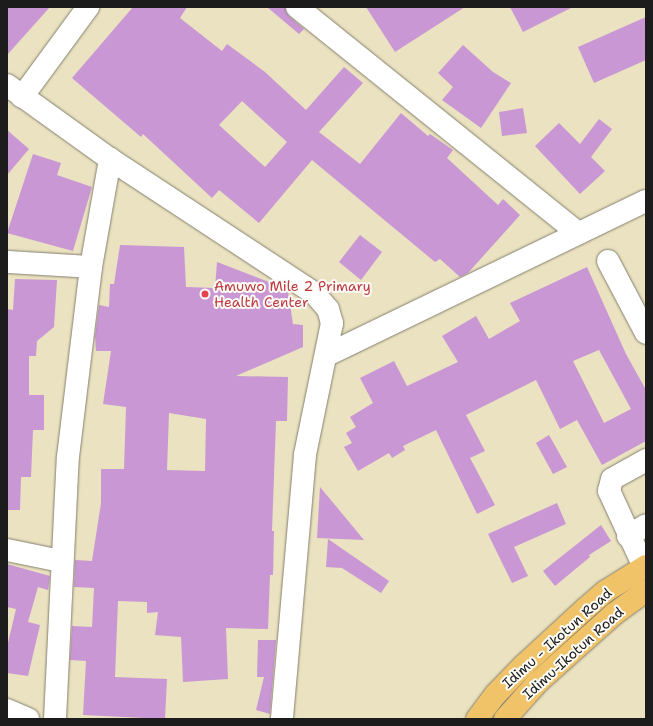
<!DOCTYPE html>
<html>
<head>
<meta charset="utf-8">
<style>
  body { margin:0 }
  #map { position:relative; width:653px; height:726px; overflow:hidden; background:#eae2c0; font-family:"Shantell Sans",sans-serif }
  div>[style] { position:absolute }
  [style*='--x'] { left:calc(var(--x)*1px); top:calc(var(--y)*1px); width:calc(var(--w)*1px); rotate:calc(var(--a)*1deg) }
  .building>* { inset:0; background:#c997d4 }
  .roads { filter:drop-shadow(0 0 1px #837f6e) drop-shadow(0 0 1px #837f6e) }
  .minor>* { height:22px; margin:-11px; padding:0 11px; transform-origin:11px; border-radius:11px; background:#fff }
  .major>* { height:22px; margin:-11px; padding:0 11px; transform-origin:11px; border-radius:11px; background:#f1c369 }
  .dots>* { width:11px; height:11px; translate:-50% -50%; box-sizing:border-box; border:2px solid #fdfcf7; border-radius:50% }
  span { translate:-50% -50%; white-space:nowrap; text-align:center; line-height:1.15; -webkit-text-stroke:4px #fdfcf7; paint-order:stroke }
  .health-label { font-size:14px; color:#be3a42 }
  .left { translate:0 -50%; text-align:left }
  .street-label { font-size:14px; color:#1c1c1c }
  .frame { position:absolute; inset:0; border:8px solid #1c1c1c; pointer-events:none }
</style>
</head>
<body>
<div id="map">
  <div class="building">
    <div style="clip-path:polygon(7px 7px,50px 7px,7px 55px)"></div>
    <div style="clip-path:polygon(evenodd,133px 7px,187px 7px,180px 18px,222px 51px,227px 44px,265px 72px,306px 110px,344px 67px,363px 83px,319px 132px,360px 164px,401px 113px,428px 136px,430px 134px,453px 150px,447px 158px,498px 205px,503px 199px,520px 215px,468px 273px,460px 277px,440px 259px,435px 262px,312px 160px,259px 223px,219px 190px,212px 198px,143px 134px,141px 137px,72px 78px,133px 7px,242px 101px,287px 142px,265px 167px,219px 125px,242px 101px)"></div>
    <div style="clip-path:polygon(267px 7px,285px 7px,289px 16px,304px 29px,299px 34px)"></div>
    <div style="clip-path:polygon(366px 7px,465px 7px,395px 52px)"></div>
    <div style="clip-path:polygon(510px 7px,573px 7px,523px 32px)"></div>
    <div style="clip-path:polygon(646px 17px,646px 60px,594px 83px,578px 47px)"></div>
    <div style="clip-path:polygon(463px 45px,493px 72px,511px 83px,481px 128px,442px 100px,453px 87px,438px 73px)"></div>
    <div style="clip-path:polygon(523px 108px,527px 133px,502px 136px,499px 112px)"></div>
    <div style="clip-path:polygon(599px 119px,612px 129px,591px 157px,605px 171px,580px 194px,535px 146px,559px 123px,580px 144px)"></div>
    <div style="clip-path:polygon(7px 130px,29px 149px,7px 175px)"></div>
    <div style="clip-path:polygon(33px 154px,61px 163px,57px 175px,92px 187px,73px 251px,7px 233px)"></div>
    <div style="clip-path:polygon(360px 235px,382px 252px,361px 280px,339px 262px)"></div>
    <div style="clip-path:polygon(evenodd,120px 245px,184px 247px,186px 287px,215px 288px,217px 262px,282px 287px,288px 291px,293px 324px,303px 325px,303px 347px,236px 376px,288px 377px,287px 421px,276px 421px,272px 531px,274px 531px,273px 575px,270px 575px,268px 629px,226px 628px,228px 679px,183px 682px,181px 637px,155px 635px,158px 612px,147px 613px,147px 602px,118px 601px,115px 677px,167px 679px,165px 719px,83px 715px,86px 661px,70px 660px,72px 626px,92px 627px,94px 588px,74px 587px,75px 560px,92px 561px,101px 503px,101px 469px,124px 469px,126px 407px,103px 404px,111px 351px,96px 351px,95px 336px,99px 305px,109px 307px,110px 284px,114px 284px,120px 245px,169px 413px,206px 419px,205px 471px,167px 470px,169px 413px)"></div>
    <div style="clip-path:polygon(evenodd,587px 267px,626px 354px,646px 390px,646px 441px,602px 465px,577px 420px,560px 429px,536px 380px,466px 415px,485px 451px,470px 458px,495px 505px,477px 514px,436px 430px,403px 446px,405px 450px,392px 458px,389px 453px,358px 471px,344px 447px,352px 443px,346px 433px,356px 427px,350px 417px,373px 403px,360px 378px,394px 361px,407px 386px,458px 362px,442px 336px,476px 316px,489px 339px,520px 321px,510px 303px,587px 267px,599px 350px,631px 409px,604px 423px,573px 361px,599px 350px)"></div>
    <div style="clip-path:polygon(15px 279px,57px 280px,54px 327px,37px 341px,36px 356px,29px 356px,29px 395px,44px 395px,44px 430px,33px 430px,31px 477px,21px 477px,20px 510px,7px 510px,7px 309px,13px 310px)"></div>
    <div style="clip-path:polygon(549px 435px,567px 467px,553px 474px,536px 443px)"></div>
    <div style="clip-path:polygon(320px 487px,364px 540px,317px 538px)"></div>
    <div style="clip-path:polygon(557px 503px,566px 524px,514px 547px,528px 576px,512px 583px,488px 534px)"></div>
    <div style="clip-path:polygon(601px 525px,611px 541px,589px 555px,590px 557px,555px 586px,543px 571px)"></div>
    <div style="clip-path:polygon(328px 539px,389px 581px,381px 593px,342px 568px,326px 567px)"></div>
    <div style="clip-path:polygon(7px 564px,50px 576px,48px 590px,38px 587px,28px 622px,40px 625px,28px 676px,7px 673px,7px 647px,16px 609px,7px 607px)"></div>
    <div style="clip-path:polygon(258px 640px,276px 640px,270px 714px,256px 710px,264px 677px,257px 677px)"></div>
  </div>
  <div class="roads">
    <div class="minor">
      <div style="--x:297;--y:7;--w:361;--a:38.8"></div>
      <div style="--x:7;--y:85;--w:127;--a:35.7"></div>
      <div style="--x:110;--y:159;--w:244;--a:33.3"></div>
      <div style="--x:314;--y:293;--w:21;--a:49"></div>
      <div style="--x:328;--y:309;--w:15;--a:74"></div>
      <div style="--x:332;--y:323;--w:135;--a:101.6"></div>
      <div style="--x:305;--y:455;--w:265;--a:95"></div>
      <div style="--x:22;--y:97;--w:112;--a:-53.7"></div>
      <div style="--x:608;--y:261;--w:81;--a:62.2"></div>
      <div style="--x:7;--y:262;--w:84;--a:3.4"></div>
      <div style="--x:327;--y:355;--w:354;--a:-25.8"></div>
      <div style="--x:628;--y:536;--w:21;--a:-31"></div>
      <div style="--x:7;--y:550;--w:55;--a:11.5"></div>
      <div style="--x:644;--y:567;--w:84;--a:-114.7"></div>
      <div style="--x:609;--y:491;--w:12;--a:-76"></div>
      <div style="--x:612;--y:479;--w:39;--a:-29"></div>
      <div style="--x:7;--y:710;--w:23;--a:23"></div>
      <div style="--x:55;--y:719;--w:262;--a:-87.2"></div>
      <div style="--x:68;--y:457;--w:191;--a:-83.1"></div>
      <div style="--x:91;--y:267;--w:110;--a:-80"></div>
    </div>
    <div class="major">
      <div style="--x:477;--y:719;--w:31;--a:-53"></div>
      <div style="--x:496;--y:694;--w:40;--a:-46"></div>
      <div style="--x:524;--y:665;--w:83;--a:-42.6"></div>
      <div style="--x:585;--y:609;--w:28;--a:-41"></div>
      <div style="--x:606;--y:591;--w:47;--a:-32"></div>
      <div style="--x:505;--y:719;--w:50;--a:-48.3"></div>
      <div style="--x:538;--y:682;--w:102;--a:-41.8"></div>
      <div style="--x:614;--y:614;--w:39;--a:-36"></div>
    </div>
  </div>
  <div class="dots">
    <div style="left:205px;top:294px;background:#e0444e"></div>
  </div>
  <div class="health-label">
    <span class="left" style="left:214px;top:294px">Amuwo Mile 2 Primary<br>Health Center</span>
  </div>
  <div class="street-label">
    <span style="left:557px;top:638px;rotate:-42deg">Idimu - Ikotun Road</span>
    <span style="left:573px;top:653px;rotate:-42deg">Idimu-Ikotun Road</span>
  </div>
  <div class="frame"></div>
</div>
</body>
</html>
